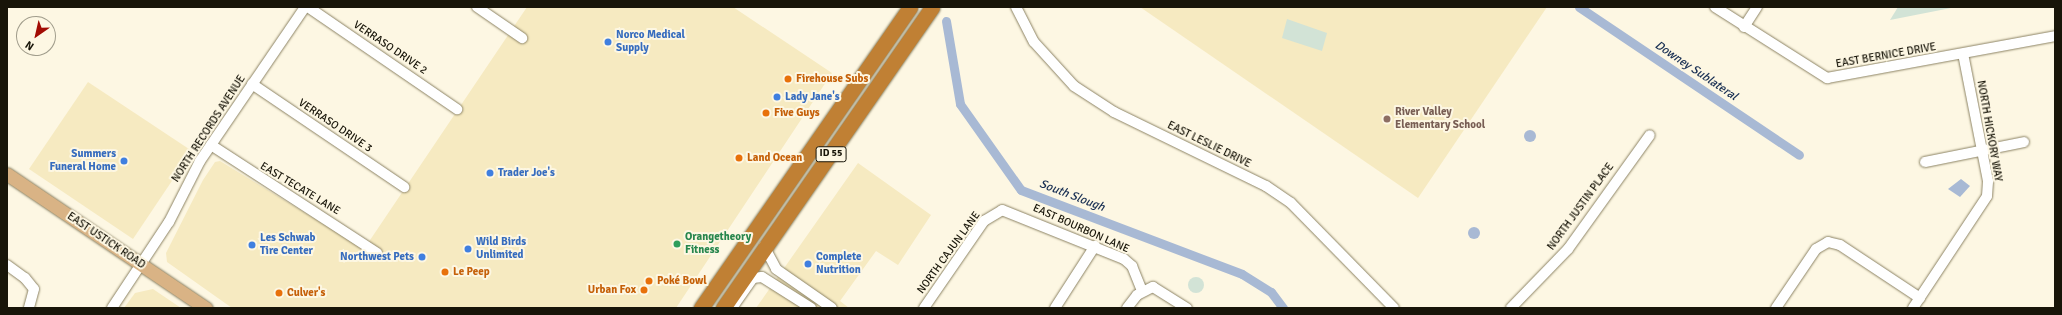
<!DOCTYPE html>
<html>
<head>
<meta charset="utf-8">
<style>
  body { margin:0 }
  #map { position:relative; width:2062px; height:315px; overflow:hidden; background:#fdf7e3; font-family:Signika,sans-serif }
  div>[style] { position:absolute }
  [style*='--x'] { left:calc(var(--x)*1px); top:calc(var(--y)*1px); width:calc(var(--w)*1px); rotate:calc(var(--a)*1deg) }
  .built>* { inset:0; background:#f6eac1 }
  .green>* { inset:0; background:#d2e3d6 }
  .round { border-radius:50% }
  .water>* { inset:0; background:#a8b9d4 }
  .canal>* { height:9px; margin:-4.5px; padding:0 4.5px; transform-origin:4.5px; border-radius:4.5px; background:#a8b9d4 }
  .roads { filter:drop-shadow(0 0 1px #8c8364) drop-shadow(0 0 1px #8c8364) }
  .minor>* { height:10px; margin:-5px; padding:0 5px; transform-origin:5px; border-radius:5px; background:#fff }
  .major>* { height:13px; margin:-6.5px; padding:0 6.5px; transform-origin:6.5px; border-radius:6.5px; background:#d9b385 }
  .highway>* { height:15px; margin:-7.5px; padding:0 7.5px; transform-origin:7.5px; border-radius:7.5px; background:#c08034 }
  .dots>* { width:11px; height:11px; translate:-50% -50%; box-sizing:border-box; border:2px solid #fdf7e3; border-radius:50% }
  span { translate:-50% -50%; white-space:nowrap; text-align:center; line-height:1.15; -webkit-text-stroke:4px #fdf7e3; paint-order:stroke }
  .shield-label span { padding:1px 3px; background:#fdf7e3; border:1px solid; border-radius:3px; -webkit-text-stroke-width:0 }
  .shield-label { font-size:10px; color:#181509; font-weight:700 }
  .shop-label { font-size:11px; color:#366cbe; font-weight:700 }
  .left { translate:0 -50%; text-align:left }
  .right { translate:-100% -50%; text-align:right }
  .street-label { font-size:11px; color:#181509 }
  .food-label { font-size:11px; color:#c56008; font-weight:700 }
  .education-label { font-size:11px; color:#785e54; font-weight:700 }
  .leisure-label { font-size:11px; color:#27864d; font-weight:700 }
  .water-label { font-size:12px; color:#172e52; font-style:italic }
  .frame { position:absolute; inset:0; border:8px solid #181509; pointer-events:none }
  .north { position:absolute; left:16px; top:16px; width:40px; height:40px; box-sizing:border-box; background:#fdf7e3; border:1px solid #a19d8c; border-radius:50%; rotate:214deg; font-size:11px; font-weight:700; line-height:16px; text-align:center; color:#181509 }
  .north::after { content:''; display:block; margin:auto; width:14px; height:18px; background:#a20b03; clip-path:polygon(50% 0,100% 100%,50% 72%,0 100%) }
</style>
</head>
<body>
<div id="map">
  <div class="built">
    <div style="clip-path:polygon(527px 7px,733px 7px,832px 73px,676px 308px,232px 308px,167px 262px,166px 253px,203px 180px,215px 162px,220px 161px,364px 249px)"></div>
    <div style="clip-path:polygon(1140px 7px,1547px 7px,1418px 198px)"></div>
    <div style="clip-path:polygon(88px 82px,192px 151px,133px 239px,29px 169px)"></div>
    <div style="clip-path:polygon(858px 163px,931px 215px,898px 265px,876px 251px,840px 301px,849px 308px,756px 308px)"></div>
    <div style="clip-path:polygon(153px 289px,181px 308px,124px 308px,135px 293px)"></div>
  </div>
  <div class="green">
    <div style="clip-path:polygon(1898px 7px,1956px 7px,1890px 20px)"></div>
    <div style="clip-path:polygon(1287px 19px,1327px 33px,1322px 51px,1282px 38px)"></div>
    <div class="round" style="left:1188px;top:277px;width:16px;height:16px"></div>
  </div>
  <div class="water">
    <div class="round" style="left:1524px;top:130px;width:12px;height:12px"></div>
    <div style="clip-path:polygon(1961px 179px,1970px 186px,1960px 197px,1948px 189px)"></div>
    <div class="round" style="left:1468px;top:227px;width:12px;height:12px"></div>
  </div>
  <div class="canal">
    <div style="--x:1579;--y:7;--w:265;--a:33.9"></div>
    <div style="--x:946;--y:21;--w:84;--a:80.4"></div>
    <div style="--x:960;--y:104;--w:105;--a:54.7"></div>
    <div style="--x:1021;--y:190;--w:236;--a:20.8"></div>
    <div style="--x:1242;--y:274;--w:34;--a:32"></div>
    <div style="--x:1271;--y:292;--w:20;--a:53"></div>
  </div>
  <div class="roads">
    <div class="minor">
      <div style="--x:308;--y:7;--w:181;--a:34.4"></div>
      <div style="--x:477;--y:7;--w:55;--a:34.6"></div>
      <div style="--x:1016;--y:7;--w:39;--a:63"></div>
      <div style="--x:1034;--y:42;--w:59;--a:47.7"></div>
      <div style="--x:1074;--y:86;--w:48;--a:33"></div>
      <div style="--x:1114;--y:112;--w:169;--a:26"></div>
      <div style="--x:1266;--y:186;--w:30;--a:34"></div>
      <div style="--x:1291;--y:203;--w:147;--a:45.6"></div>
      <div style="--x:1715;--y:7;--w:133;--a:32.4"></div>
      <div style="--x:1827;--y:78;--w:232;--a:-10.4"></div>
      <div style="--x:1744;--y:27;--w:24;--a:-57"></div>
      <div style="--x:252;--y:84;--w:184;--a:34.1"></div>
      <div style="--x:211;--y:145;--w:198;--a:33"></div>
      <div style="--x:1925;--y:162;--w:101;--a:-11.4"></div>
      <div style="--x:764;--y:246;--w:26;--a:62"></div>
      <div style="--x:776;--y:269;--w:68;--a:34.9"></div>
      <div style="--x:7;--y:265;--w:22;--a:36"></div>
      <div style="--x:25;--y:278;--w:14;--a:51"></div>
      <div style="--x:34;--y:289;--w:20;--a:105"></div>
      <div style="--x:112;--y:308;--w:103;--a:-56.5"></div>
      <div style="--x:169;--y:222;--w:68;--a:-63.1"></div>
      <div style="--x:200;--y:161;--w:186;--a:-55.7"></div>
      <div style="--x:732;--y:308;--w:37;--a:-55"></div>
      <div style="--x:753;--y:278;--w:9;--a:-6"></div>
      <div style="--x:762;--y:277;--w:58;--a:32.3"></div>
      <div style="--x:924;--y:308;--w:106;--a:-55.4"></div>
      <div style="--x:984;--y:221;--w:21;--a:-31"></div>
      <div style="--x:1002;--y:210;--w:131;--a:21.9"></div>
      <div style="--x:1124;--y:259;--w:11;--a:41"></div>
      <div style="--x:1132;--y:266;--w:27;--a:68"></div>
      <div style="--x:1055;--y:308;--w:74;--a:-57.2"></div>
      <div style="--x:1127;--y:308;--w:16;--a:-52"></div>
      <div style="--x:1137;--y:295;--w:18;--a:-27"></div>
      <div style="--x:1153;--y:287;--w:40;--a:32"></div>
      <div style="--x:1511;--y:308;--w:82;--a:-46"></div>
      <div style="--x:1568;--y:249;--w:140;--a:-54.3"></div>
      <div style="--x:1776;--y:308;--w:71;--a:-55.9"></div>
      <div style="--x:1816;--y:249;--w:14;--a:-30"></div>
      <div style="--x:1828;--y:242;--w:12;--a:14"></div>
      <div style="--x:1840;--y:245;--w:96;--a:33.5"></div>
      <div style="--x:1913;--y:308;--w:134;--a:-56.5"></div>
      <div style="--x:1987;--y:196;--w:15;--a:-86"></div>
      <div style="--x:1988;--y:181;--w:129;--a:-101.1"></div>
    </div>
    <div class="major">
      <div style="--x:7;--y:174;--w:240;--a:34"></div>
    </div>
    <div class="highway">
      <div style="--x:701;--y:308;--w:366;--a:-55.2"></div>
      <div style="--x:723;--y:308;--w:366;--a:-55.2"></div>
    </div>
  </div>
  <div class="dots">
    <div style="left:608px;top:42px;background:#3f7fe0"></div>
    <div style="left:788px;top:79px;background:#e8710a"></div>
    <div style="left:777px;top:97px;background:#3f7fe0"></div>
    <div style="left:766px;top:113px;background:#e8710a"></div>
    <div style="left:1387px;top:119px;background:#8d6e63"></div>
    <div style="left:739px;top:158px;background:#e8710a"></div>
    <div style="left:124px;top:161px;background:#3f7fe0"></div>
    <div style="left:490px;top:173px;background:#3f7fe0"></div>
    <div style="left:677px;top:244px;background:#2e9e5b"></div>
    <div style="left:252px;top:245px;background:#3f7fe0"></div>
    <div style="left:468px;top:249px;background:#3f7fe0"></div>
    <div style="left:422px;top:257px;background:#3f7fe0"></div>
    <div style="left:808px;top:264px;background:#3f7fe0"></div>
    <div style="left:445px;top:272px;background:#e8710a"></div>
    <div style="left:649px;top:281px;background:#e8710a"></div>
    <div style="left:644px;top:290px;background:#e8710a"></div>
    <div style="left:279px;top:293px;background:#e8710a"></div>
  </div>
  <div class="shield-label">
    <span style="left:831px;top:154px">ID 55</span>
  </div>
  <div class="shop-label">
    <span class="left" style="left:616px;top:42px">Norco Medical<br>Supply</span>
    <span class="left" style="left:785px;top:97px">Lady Jane's</span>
    <span class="right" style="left:116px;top:161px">Summers<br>Funeral Home</span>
    <span class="left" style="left:498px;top:173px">Trader Joe's</span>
    <span class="left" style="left:260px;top:245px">Les Schwab<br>Tire Center</span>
    <span class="left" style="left:476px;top:249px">Wild Birds<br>Unlimited</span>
    <span class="right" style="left:414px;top:257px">Northwest Pets</span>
    <span class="left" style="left:816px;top:264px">Complete<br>Nutrition</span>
  </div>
  <div class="street-label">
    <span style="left:390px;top:48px;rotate:34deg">VERRASO DRIVE 2</span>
    <span style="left:1886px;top:56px;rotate:-10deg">EAST BERNICE DRIVE</span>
    <span style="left:335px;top:126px;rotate:34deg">VERRASO DRIVE 3</span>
    <span style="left:209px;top:129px;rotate:-57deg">NORTH RECORDS AVENUE</span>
    <span style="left:1989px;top:131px;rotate:80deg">NORTH HICKORY WAY</span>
    <span style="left:1209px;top:145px;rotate:26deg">EAST LESLIE DRIVE</span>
    <span style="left:300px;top:189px;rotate:31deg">EAST TECATE LANE</span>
    <span style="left:1581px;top:207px;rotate:-54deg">NORTH JUSTIN PLACE</span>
    <span style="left:1081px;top:229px;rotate:24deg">EAST BOURBON LANE</span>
    <span style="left:106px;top:241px;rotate:34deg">EAST USTICK ROAD</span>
    <span style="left:949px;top:253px;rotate:-54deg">NORTH CAJUN LANE</span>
  </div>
  <div class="food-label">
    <span class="left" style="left:796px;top:79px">Firehouse Subs</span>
    <span class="left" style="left:774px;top:113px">Five Guys</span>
    <span class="left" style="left:747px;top:158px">Land Ocean</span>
    <span class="left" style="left:453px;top:272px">Le Peep</span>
    <span class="left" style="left:657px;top:281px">Poké Bowl</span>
    <span class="right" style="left:636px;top:290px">Urban Fox</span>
    <span class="left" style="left:287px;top:293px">Culver's</span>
  </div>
  <div class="education-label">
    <span class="left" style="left:1395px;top:119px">River Valley<br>Elementary School</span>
  </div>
  <div class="leisure-label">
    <span class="left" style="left:685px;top:244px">Orangetheory<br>Fitness</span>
  </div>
  <div class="water-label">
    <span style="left:1696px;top:71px;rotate:34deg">Downey Sublateral</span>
    <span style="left:1072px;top:196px;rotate:21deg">South Slough</span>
  </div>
  <div class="frame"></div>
  <div class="north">N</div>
</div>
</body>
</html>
